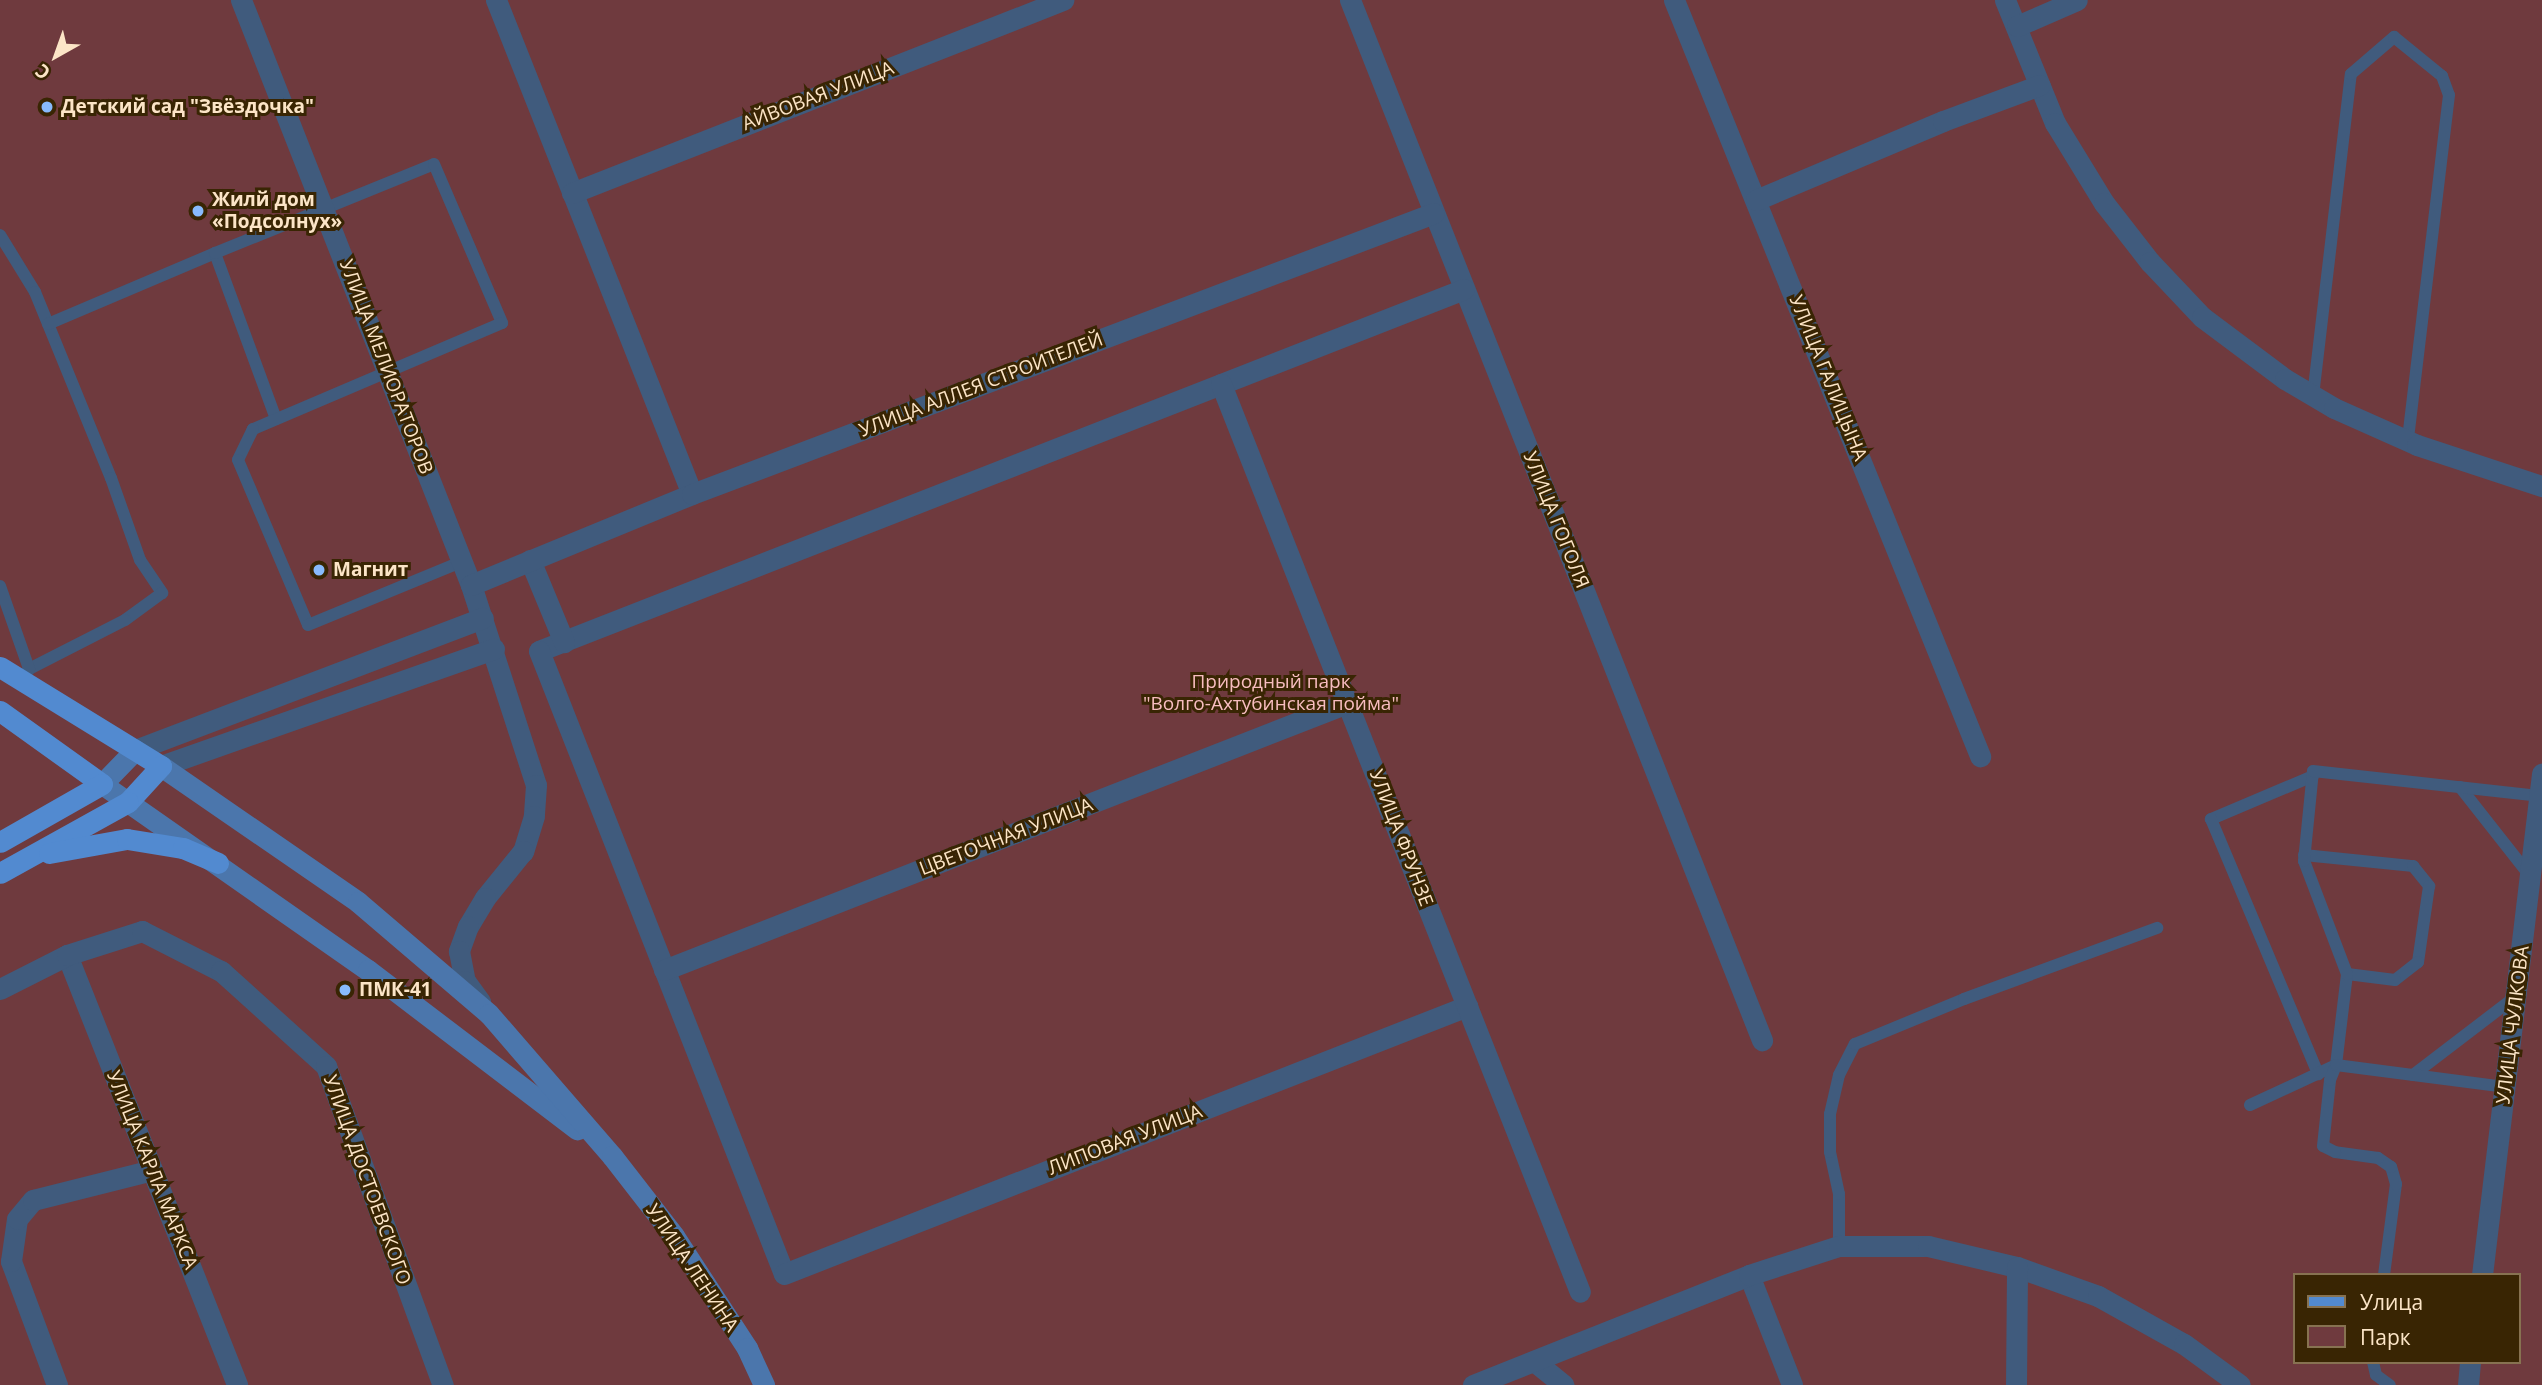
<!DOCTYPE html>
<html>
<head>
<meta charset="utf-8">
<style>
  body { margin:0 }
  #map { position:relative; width:2542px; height:1385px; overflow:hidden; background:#392503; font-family:"Open Sans",sans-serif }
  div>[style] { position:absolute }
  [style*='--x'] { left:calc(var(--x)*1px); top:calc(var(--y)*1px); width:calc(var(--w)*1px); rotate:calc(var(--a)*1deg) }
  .green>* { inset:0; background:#6f3a3e }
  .lane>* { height:12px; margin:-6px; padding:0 6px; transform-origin:6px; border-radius:6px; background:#405b7d }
  .street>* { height:21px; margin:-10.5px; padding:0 10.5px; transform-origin:10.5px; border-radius:10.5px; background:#405b7d }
  .secondary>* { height:21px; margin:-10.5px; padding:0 10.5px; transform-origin:10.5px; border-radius:10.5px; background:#4b76ac }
  .primary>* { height:21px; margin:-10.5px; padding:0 10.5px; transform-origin:10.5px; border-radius:10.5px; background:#528ad0 }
  .dots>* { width:19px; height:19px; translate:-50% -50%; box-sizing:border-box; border:4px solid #392503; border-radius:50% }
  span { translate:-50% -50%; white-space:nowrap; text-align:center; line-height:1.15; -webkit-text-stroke:6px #392503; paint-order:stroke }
  .street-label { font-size:19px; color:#fce5c7 }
  .poi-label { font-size:19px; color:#fce5c7; font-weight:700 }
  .left { translate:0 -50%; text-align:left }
  .park-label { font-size:19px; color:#f8bdc0 }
  .legend { position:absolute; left:2293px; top:1273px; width:228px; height:91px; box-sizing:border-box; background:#392503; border:2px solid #877251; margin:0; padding:9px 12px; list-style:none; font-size:21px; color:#fce5c7 }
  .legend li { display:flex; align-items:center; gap:14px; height:35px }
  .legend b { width:35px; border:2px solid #877251 }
  .north { position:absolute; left:21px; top:21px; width:70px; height:70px; -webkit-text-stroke:5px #392503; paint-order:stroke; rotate:220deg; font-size:19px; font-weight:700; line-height:28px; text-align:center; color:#fce5c7 }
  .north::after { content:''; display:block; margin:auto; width:24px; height:32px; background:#fce5c7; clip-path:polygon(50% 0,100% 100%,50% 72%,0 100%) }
</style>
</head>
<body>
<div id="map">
  <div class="green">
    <div style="clip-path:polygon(evenodd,0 0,2542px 0,2542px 1385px,0 1385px,0 0,2295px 1275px,2519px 1275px,2519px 1362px,2295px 1362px,2295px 1275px)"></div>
  </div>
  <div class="lane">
    <div style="--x:0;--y:235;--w:67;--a:58.4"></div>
    <div style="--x:35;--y:292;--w:201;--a:67.8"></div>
    <div style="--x:111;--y:478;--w:87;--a:70.5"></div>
    <div style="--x:140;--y:560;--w:40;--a:56"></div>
    <div style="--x:162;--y:593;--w:46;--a:143.9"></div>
    <div style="--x:125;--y:620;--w:108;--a:153"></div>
    <div style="--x:29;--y:669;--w:13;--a:122"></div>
    <div style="--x:48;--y:324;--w:181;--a:-23"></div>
    <div style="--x:2313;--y:396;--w:324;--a:-83.3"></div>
    <div style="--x:2351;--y:74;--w:57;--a:-40.7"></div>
    <div style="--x:2394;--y:37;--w:62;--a:39.1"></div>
    <div style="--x:2442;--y:76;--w:20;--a:70"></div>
    <div style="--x:2449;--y:95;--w:347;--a:96.8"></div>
    <div style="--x:276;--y:419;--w:177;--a:-110.2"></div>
    <div style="--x:215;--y:253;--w:236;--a:-22.1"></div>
    <div style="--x:434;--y:164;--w:173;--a:66.8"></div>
    <div style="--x:502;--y:323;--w:271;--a:156.9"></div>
    <div style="--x:253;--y:429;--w:34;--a:116"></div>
    <div style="--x:238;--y:460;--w:179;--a:67"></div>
    <div style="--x:308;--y:625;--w:165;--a:-22.4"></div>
    <div style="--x:0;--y:586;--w:88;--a:70.7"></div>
    <div style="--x:2313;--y:776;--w:111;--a:157.1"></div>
    <div style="--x:2211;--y:819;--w:277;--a:67.2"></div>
    <div style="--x:2460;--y:787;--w:113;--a:51.8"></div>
    <div style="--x:2304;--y:855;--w:110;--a:5.8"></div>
    <div style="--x:2413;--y:866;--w:26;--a:51"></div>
    <div style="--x:2429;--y:886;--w:77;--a:98.2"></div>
    <div style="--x:2418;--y:962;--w:29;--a:142"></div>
    <div style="--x:2395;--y:980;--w:48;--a:-172.9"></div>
    <div style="--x:2413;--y:1075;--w:128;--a:-37.4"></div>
    <div style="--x:2250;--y:1105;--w:95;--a:-24.9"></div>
    <div style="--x:2336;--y:1065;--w:92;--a:-83.1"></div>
    <div style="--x:2347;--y:974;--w:121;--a:-110.8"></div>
    <div style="--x:2304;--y:861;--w:90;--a:-84.3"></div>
    <div style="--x:2313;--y:771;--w:227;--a:6.3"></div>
    <div style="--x:1839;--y:1246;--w:52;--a:-90"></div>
    <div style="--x:1839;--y:1194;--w:43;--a:-102.1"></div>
    <div style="--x:1830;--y:1152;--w:38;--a:-90"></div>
    <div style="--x:1830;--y:1114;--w:40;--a:-77"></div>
    <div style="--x:1839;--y:1075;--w:35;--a:-63"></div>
    <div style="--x:1855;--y:1044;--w:118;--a:-22.4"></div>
    <div style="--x:1964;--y:999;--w:206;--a:-20.2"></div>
    <div style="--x:2384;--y:1275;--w:92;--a:-82.5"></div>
    <div style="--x:2396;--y:1184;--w:18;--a:-106"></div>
    <div style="--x:2391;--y:1167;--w:16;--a:-145"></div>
    <div style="--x:2378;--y:1158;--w:43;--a:-172.1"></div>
    <div style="--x:2335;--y:1152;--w:13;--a:-153"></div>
    <div style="--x:2323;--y:1146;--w:66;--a:-83.9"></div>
    <div style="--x:2330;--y:1080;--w:16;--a:-68"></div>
    <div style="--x:2336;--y:1065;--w:170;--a:7.4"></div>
    <div style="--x:2373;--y:1362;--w:13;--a:77"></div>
    <div style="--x:2376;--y:1375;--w:17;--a:36"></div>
  </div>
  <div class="street">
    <div style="--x:241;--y:0;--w:629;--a:68.54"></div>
    <div style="--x:471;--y:585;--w:210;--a:72"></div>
    <div style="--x:536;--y:785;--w:31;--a:94"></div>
    <div style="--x:534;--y:816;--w:37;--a:107"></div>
    <div style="--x:523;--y:851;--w:60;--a:129"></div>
    <div style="--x:485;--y:898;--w:33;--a:121"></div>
    <div style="--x:468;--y:926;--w:27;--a:110"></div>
    <div style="--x:459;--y:951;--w:31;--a:79"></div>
    <div style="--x:465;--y:981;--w:26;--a:54"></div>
    <div style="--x:496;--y:0;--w:531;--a:68.36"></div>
    <div style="--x:1350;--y:0;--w:1119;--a:68.39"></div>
    <div style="--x:1674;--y:0;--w:816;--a:67.96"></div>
    <div style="--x:2005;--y:0;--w:133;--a:67.9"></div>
    <div style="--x:2055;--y:123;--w:94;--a:58.5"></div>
    <div style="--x:2104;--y:203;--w:75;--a:52.1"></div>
    <div style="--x:2150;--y:262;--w:76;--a:46.6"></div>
    <div style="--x:2202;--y:317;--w:104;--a:36.8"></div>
    <div style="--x:2285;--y:379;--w:57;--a:30.6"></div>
    <div style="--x:2334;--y:408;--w:91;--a:24"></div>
    <div style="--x:2417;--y:445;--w:132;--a:18.2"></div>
    <div style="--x:2017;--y:26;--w:65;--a:-23.4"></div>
    <div style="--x:572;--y:193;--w:528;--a:-21.46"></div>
    <div style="--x:1756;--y:200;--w:203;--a:-22.9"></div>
    <div style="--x:1943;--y:121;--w:103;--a:-20.4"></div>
    <div style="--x:1464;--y:289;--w:993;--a:158.63"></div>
    <div style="--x:539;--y:651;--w:669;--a:68.53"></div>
    <div style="--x:784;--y:1274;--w:734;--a:-21.42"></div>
    <div style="--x:1221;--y:384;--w:976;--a:68.43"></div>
    <div style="--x:530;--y:560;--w:89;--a:67.5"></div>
    <div style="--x:471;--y:585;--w:239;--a:-22.4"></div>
    <div style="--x:692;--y:494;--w:793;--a:-20.74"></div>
    <div style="--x:135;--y:750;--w:372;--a:-20.8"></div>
    <div style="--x:161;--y:766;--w:353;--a:-19.4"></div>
    <div style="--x:67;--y:955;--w:462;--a:68.4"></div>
    <div style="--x:664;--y:970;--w:733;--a:-21.35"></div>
    <div style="--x:0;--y:989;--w:75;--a:-26.9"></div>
    <div style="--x:67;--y:955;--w:79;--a:-17.7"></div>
    <div style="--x:142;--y:931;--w:89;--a:26.9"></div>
    <div style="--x:221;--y:971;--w:142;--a:42.1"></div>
    <div style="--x:326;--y:1066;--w:340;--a:69.9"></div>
    <div style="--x:1749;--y:1275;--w:118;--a:68.6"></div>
    <div style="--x:2482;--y:1275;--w:505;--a:-83.17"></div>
    <div style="--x:1534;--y:1361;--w:38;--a:39"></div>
    <div style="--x:57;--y:1385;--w:132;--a:-110.4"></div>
    <div style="--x:11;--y:1261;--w:42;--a:-81.9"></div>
    <div style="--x:17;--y:1219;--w:25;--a:-50"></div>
    <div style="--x:33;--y:1200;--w:123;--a:-14.1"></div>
    <div style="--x:1473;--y:1385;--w:297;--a:-21.7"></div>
    <div style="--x:1749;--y:1275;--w:95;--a:-17.9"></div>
    <div style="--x:1839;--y:1246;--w:89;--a:0"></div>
    <div style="--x:1928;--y:1246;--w:91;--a:13.3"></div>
    <div style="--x:2017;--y:1267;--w:86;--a:19.7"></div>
    <div style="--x:2098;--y:1296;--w:98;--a:29.2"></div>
    <div style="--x:2184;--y:1344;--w:69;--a:36.2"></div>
    <div style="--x:2016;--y:1385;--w:118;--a:-89.5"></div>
    <div style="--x:2468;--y:1385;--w:23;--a:-85"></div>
  </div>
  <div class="secondary">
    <div style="--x:135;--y:750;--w:47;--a:134.1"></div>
    <div style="--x:102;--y:784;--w:325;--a:35"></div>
    <div style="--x:368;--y:970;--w:263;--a:37.3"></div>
    <div style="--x:161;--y:766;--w:239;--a:34.6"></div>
    <div style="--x:358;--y:902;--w:172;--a:40.5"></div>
    <div style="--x:489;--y:1014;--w:188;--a:49.1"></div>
    <div style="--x:612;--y:1156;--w:101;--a:52.2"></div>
    <div style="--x:674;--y:1236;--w:134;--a:56.9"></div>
    <div style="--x:747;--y:1348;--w:41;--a:65.3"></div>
  </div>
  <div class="primary">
    <div style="--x:0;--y:667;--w:189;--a:31.6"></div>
    <div style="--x:161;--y:766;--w:49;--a:132.5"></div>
    <div style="--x:128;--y:802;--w:146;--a:151"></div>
    <div style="--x:0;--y:711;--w:125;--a:35.6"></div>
    <div style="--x:102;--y:784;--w:117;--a:150.4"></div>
    <div style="--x:49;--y:853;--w:79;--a:-10.2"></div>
    <div style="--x:127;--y:839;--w:57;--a:9.1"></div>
    <div style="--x:183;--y:848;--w:38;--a:23"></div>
  </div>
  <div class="dots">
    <div style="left:47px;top:107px;background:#88bafc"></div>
    <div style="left:198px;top:211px;background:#88bafc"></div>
    <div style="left:319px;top:570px;background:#88bafc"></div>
    <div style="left:345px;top:990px;background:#88bafc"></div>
  </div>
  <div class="street-label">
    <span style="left:818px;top:96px;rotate:-21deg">АЙВОВАЯ УЛИЦА</span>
    <span style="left:386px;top:367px;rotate:69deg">УЛИЦА МЕЛИОРАТОРОВ</span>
    <span style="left:1828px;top:378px;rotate:68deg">УЛИЦА ГАЛИЦЫНА</span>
    <span style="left:981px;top:385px;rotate:-21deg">УЛИЦА АЛЛЕЯ СТРОИТЕЛЕЙ</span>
    <span style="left:1556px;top:520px;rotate:68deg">УЛИЦА ГОГОЛЯ</span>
    <span style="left:1006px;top:837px;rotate:-21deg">ЦВЕТОЧНАЯ УЛИЦА</span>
    <span style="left:1401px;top:838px;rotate:69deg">УЛИЦА ФРУНЗЕ</span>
    <span style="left:2513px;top:1025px;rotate:-83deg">УЛИЦА ЧУЛКОВА</span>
    <span style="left:1125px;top:1140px;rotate:-21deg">ЛИПОВАЯ УЛИЦА</span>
    <span style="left:152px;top:1170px;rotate:68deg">УЛИЦА КАРЛА МАРКСА</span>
    <span style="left:367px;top:1180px;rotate:70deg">УЛИЦА ДОСТОЕВСКОГО</span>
    <span style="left:692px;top:1268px;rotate:56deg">УЛИЦА ЛЕНИНА</span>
  </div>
  <div class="poi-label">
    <span class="left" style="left:61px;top:107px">Детский сад "Звёздочка"</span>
    <span class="left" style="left:212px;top:211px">Жилй дом<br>«Подсолнух»</span>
    <span class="left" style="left:333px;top:570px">Магнит</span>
    <span class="left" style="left:359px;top:990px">ПМК-41</span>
  </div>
  <div class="park-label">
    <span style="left:1271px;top:693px">Природный парк<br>"Волго-Ахтубинская пойма"</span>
  </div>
  <ul class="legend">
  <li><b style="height:9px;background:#528ad0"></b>Улица</li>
  <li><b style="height:19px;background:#6f3a3e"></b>Парк</li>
  </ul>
  <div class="north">С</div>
</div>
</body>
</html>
